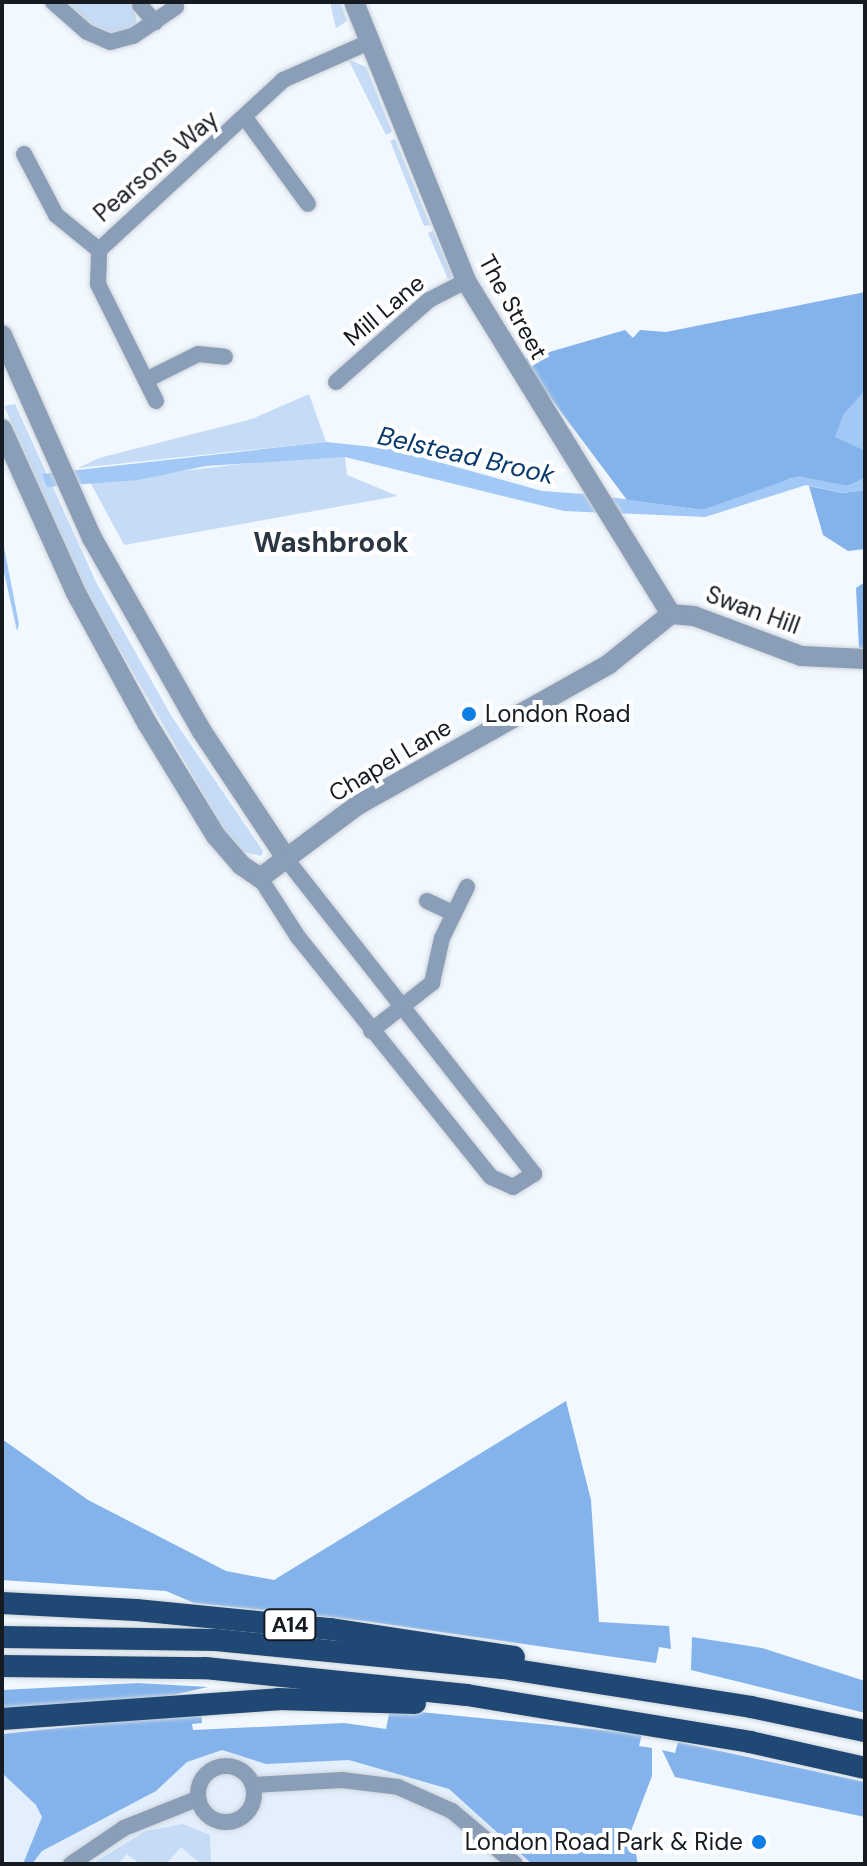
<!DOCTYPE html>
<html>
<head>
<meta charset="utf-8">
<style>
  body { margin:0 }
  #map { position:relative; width:867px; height:1866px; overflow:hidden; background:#f2f8ff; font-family:"DM Sans",sans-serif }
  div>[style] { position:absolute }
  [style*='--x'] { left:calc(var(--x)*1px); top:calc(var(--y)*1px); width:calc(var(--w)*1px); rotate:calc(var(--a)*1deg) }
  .built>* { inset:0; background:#e3effd }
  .green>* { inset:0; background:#c5dbf6 }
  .forest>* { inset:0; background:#84b3ec }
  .water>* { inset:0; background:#a2c8f6 }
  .roads { filter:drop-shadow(0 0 2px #cfd5db) drop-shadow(0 0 2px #cfd5db) }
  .minor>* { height:16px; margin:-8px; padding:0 8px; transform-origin:8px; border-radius:8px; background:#8a9eb7 }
  .minor>.ring { margin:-8px; padding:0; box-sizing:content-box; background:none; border:16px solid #8a9eb7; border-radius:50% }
  .tertiary>* { height:20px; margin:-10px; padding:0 10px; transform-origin:10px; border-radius:10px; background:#8a9eb7 }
  .trunk>* { height:22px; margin:-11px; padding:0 11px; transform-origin:11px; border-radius:11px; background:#1f4874 }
  .dots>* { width:22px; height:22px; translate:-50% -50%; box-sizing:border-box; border:4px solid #fff; border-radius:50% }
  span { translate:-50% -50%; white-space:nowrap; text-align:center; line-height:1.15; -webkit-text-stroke:8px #fff; paint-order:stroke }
  .shield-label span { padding:2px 6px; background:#fff; border:2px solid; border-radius:6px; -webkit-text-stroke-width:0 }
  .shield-label { font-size:22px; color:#161b21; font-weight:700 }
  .street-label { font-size:24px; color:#161b21 }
  .poi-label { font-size:24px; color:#161b21 }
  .left { translate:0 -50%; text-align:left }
  .right { translate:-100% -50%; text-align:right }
  .water-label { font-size:26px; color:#07396b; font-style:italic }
  .quarter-label { font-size:28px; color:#2b3643; font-weight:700 }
  .frame { position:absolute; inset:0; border:4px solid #161b21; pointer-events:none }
</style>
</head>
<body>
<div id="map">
  <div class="built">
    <div style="clip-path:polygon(93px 1738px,373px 1760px,446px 1780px,552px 1864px,2px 1864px,2px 1753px)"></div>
  </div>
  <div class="green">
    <div style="clip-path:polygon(66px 2px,133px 2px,137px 24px,121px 34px,100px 32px)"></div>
    <div style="clip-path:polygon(330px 2px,340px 2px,347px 21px,336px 28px)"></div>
    <div style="clip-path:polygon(348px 59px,366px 67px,392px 132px,386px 135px)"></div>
    <div style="clip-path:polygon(395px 139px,430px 225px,424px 226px,390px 141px)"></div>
    <div style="clip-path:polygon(433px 231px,453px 277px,448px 279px,428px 233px)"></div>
    <div style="clip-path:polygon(309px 394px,326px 442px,78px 468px,99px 458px,252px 419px)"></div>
    <div style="clip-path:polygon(15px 404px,97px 584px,172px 717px,263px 851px,261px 856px,244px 852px,229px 838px,83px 586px,4px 406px)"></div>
    <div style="clip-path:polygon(299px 457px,345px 457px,347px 475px,398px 496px,124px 545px,90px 482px)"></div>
    <div style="clip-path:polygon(183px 1824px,210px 1835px,211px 1864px,201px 1864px,181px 1847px,166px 1864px,140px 1864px,127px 1854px,118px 1864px,92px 1864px,146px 1831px)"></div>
  </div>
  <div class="forest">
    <div style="clip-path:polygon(865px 292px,865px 478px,848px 486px,791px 478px,766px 491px,702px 510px,627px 500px,522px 360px,625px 330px,633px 338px,640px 330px,666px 332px)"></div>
    <div style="clip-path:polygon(809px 486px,842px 493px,865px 490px,865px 549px,848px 551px,823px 535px)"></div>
    <div style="clip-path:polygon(865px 582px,865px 648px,859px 648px,856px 588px)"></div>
    <div style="clip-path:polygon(566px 1401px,591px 1500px,599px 1622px,669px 1626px,671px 1649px,659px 1647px,656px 1663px,364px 1621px,194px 1603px,166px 1591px,2px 1580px,2px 1439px,88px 1500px,226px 1571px,274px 1580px)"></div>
    <div style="clip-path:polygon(692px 1637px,762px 1648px,865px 1681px,865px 1713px,691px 1670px)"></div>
    <div style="clip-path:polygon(138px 1683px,208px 1687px,164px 1697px,2px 1708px,2px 1690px)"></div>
    <div style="clip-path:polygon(390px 1709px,642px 1734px,639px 1746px,652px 1748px,652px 1776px,631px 1831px,638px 1864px,532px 1864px,449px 1789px,349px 1760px,266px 1764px,222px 1750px,187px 1762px,156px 1791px,42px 1851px,32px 1864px,23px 1864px,42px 1817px,36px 1805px,2px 1773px,2px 1734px,201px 1713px,202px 1723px,192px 1724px,193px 1730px,344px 1723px,386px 1729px)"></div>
    <div style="clip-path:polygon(678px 1742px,865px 1782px,865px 1817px,675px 1777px,662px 1750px,675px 1753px)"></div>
  </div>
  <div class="water">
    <div style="clip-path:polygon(865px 390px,865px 451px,835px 437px,843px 415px)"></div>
    <div style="clip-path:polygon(326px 442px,392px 449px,542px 491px,597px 495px,608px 513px,564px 511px,345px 457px,206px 466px,138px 480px,47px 487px,42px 474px)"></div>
    <div style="clip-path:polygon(798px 476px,848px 486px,865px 478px,865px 490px,842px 493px,806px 485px,705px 517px,613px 513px,602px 496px,702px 510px)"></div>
    <div style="clip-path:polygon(2px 537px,19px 624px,17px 631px,2px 563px)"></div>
  </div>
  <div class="roads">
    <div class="minor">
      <div style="--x:53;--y:2;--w:45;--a:41.4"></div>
      <div style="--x:87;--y:32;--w:25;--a:23"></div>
      <div style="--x:110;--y:42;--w:24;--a:-15"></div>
      <div style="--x:133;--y:36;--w:52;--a:-34"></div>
      <div style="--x:140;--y:5;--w:23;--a:49"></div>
      <div style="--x:246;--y:119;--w:105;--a:53.9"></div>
      <div style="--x:24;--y:154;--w:69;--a:62.3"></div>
      <div style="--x:56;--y:215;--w:55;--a:39.1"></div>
      <div style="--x:146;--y:380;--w:58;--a:-26.6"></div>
      <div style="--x:198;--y:354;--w:27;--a:6"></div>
      <div style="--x:336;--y:382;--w:124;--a:-41.4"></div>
      <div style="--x:429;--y:300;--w:42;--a:-27.2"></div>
      <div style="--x:156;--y:401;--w:131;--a:-116.4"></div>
      <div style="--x:98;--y:284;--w:34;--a:-88"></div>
      <div style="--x:99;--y:250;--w:251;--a:-42.7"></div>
      <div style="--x:283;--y:80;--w:94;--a:-23.8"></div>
      <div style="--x:260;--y:878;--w:70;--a:57.2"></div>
      <div style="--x:298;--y:937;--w:308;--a:51.2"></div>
      <div style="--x:491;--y:1177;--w:24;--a:24"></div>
      <div style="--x:513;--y:1187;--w:25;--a:-32"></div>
      <div style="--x:534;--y:1174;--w:398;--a:-128.2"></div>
      <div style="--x:427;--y:901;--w:29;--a:25"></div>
      <div style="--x:371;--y:1031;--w:78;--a:-38.2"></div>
      <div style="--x:432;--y:983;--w:46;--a:-77.5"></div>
      <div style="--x:442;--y:938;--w:57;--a:-63.9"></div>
      <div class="ring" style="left:198px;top:1766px;width:40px;height:40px"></div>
      <div style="--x:253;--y:1785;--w:89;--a:-3.2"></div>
      <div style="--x:342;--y:1780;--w:56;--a:7.1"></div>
      <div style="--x:398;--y:1787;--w:59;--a:24"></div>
      <div style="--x:452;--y:1811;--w:82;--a:40.1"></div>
      <div style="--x:71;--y:1864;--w:64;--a:-34.2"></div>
      <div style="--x:124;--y:1828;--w:79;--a:-21.7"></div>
    </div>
    <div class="tertiary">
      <div style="--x:354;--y:2;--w:301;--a:68.1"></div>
      <div style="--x:466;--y:281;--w:391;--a:58.4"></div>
      <div style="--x:2;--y:335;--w:222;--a:66.1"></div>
      <div style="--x:92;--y:538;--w:221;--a:60.4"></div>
      <div style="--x:201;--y:730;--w:157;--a:56.4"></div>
      <div style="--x:2;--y:429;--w:180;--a:65.7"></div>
      <div style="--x:76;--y:593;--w:148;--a:61.4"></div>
      <div style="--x:147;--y:723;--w:132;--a:58.6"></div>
      <div style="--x:216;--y:836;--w:38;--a:49"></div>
      <div style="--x:241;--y:865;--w:23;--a:34"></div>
      <div style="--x:260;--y:878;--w:122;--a:-36.7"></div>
      <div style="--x:358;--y:805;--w:288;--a:-29.3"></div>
      <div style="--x:609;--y:664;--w:80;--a:-38.9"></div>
      <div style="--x:671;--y:614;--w:23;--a:5"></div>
      <div style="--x:694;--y:616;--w:114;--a:20.5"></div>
      <div style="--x:801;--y:656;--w:64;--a:2.7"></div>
    </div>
    <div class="trunk">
      <div style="--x:2;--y:1603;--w:134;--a:3"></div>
      <div style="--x:136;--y:1610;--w:196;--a:5.6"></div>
      <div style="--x:331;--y:1629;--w:185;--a:8.7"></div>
      <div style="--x:2;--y:1637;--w:214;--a:0.8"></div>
      <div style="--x:216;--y:1640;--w:288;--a:5.6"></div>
      <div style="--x:503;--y:1668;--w:251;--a:8.9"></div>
      <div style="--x:751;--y:1707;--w:116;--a:11.9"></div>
      <div style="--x:2;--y:1666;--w:203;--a:0.6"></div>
      <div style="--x:205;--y:1668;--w:263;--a:5.9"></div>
      <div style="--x:467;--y:1695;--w:287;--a:9.4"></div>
      <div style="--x:750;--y:1742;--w:118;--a:12.7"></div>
      <div style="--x:2;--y:1719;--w:277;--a:-4.1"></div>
      <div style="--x:278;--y:1699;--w:137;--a:1.7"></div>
    </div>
  </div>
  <div class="dots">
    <div style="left:469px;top:714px;background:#0e7de4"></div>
    <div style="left:759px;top:1842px;background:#0e7de4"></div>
  </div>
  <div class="shield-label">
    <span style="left:290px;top:1625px">A14</span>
  </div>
  <div class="street-label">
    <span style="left:156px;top:166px;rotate:-41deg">Pearsons Way</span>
    <span style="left:513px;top:307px;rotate:61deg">The Street</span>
    <span style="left:384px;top:310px;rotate:-40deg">Mill Lane</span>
    <span style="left:753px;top:610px;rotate:20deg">Swan Hill</span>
    <span style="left:390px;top:760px;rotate:-31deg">Chapel Lane</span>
  </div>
  <div class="poi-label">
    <span class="left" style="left:485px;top:714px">London Road</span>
    <span class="right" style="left:743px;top:1842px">London Road Park &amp; Ride</span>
  </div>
  <div class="water-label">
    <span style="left:466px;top:456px;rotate:13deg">Belstead Brook</span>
  </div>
  <div class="quarter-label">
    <span style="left:331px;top:543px">Washbrook</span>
  </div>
  <div class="frame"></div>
</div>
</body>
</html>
